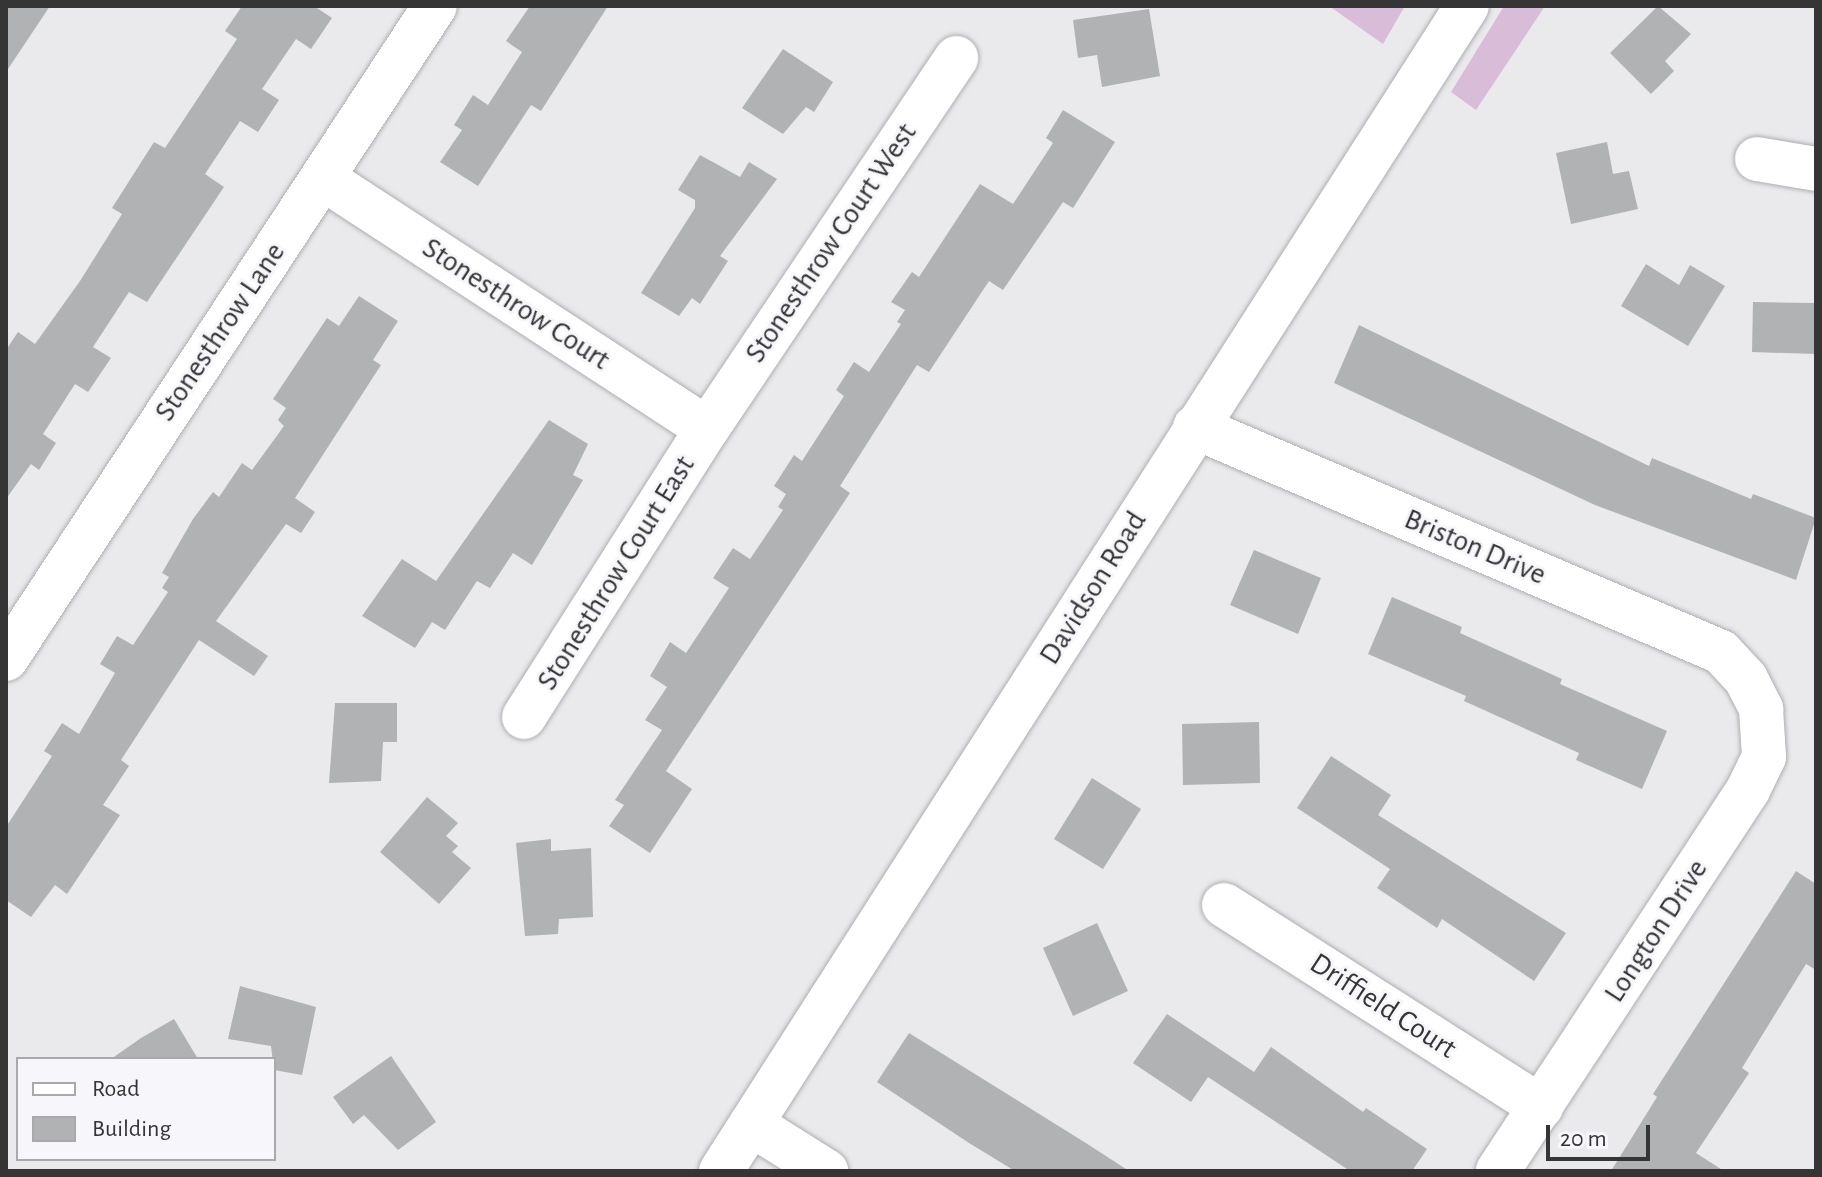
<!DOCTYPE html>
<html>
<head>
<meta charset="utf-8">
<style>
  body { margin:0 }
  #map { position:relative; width:1822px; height:1177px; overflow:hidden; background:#eaeaed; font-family:"Alegreya Sans",sans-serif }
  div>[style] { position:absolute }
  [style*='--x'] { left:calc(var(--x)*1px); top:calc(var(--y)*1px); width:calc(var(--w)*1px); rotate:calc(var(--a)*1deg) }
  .green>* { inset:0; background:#d9bcd8 }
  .building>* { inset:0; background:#b0b2b4 }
  .roads { filter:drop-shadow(0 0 2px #adaeb1) drop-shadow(0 0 2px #adaeb1) }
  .minor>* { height:44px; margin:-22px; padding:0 22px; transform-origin:22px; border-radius:22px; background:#fff }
  .major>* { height:44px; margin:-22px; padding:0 22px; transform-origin:22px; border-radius:22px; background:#fff }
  span { translate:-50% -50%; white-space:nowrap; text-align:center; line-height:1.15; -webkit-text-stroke:6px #f7f7fb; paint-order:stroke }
  .street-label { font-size:30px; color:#353536 }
  .frame { position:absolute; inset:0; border:8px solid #353536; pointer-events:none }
  .legend { position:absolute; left:16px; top:1057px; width:260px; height:104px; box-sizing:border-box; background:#f7f7fb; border:2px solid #a9a9ac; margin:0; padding:10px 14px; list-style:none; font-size:24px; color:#353536 }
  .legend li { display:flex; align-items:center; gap:16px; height:40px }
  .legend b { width:40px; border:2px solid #a9a9ac }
  .scale { position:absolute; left:1546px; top:1125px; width:104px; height:36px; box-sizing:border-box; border:4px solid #353536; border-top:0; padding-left:10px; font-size:24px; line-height:28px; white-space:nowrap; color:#353536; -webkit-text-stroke:6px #f7f7fb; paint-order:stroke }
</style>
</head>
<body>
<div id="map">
  <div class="green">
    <div style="clip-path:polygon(1329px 6px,1405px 6px,1383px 44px)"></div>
    <div style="clip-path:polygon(1504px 6px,1545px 6px,1476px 110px,1451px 92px)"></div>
  </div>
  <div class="building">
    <div style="clip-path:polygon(6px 6px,50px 6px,6px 72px)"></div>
    <div style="clip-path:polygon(242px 6px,314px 6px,332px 18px,311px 49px,296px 39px,262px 89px,279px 100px,258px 132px,240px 121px,205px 174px,224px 187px,147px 302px,129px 292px,93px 347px,111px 358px,88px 392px,75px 384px,43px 434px,56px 443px,39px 470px,31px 464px,6px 499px,6px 350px,18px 332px,35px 344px,80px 281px,122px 214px,112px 208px,154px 142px,165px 148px,237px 39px,225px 31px)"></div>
    <div style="clip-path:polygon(530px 6px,608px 6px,541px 111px,531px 105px,478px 186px,440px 162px,462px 130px,454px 125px,473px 95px,488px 105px,522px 52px,506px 41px)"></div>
    <div style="clip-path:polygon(1658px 6px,1691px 34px,1665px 61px,1674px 71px,1651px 94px,1610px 53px)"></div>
    <div style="clip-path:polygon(1149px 9px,1160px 76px,1102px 87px,1097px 55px,1078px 58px,1073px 20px)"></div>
    <div style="clip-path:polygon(783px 49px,833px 82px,814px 112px,806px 107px,783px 134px,742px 108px)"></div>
    <div style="clip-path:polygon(1063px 110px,1115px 142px,1073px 208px,1063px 202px,1003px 290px,989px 281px,929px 372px,917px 365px,840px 486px,850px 493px,666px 771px,692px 789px,650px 853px,609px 826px,624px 805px,615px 800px,662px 730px,645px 720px,667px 687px,650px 676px,670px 642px,686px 653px,729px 588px,713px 578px,733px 548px,750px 559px,783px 510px,778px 507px,786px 494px,774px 486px,794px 455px,802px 461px,844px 396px,836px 390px,854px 362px,869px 372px,901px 324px,897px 322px,905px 310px,891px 302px,912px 272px,919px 277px,980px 184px,1013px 204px,1053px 143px,1046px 138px)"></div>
    <div style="clip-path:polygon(1607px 142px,1613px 174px,1629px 171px,1638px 209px,1571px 224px,1556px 153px)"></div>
    <div style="clip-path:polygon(700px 155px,740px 177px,749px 162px,777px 179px,720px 256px,728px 261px,700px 304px,692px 298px,679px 316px,641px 293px,695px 208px,695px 200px,678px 190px)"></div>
    <div style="clip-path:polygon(1646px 264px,1679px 285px,1690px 265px,1725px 286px,1688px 346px,1621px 306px)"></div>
    <div style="clip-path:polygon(359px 296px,398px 321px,373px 360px,381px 365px,295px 498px,315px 512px,301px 533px,286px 524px,216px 621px,268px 656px,254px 676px,199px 640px,121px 760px,129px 766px,103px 805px,120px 815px,67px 894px,55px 885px,31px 917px,6px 900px,6px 827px,52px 756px,44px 751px,62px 723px,79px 734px,115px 673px,100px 664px,117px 636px,133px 645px,168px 592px,162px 588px,169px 577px,162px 573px,193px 519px,213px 492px,219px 497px,242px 463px,252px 470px,284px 426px,278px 420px,286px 408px,273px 399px,327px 318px,339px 326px)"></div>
    <div style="clip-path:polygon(1753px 302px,1816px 303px,1816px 354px,1752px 352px)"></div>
    <div style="clip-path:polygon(1359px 325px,1649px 466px,1652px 458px,1751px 499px,1753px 494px,1816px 518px,1796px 580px,1595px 505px,1334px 383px)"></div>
    <div style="clip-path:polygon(549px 420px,588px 444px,573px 475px,583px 480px,532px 565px,513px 553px,490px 588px,477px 581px,445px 630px,432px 622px,415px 648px,362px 616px,402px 559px,436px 581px)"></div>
    <div style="clip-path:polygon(1254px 550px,1321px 578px,1298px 634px,1230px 605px)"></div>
    <div style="clip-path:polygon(1392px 597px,1462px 627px,1460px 633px,1562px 679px,1560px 684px,1667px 731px,1642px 789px,1576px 760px,1579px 753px,1464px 701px,1466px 696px,1368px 654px)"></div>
    <div style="clip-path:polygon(335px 703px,397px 703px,397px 742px,383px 742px,381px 781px,329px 783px)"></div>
    <div style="clip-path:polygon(1259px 722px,1260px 783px,1183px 785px,1182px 724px)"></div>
    <div style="clip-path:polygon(1331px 756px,1391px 795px,1378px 815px,1566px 933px,1534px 981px,1442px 919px,1437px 928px,1377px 888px,1390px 869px,1297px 808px)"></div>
    <div style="clip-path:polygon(1092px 778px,1141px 809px,1103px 869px,1054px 839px)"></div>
    <div style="clip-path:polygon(427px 797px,458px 823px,446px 836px,458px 846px,452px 852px,471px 868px,439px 904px,380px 852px)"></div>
    <div style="clip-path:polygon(551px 839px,551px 851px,591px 848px,593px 917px,559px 919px,558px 934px,525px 936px,516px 843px)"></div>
    <div style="clip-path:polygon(1796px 871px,1816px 884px,1816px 970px,1806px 964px,1742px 1068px,1749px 1073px,1696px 1153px,1724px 1171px,1611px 1171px,1657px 1097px,1653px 1094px)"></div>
    <div style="clip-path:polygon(1097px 923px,1128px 991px,1073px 1016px,1043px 948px)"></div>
    <div style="clip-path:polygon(240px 986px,316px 1007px,302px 1075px,274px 1070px,271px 1046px,228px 1039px)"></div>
    <div style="clip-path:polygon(1167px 1014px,1254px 1072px,1271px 1047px,1363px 1112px,1366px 1108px,1427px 1149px,1412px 1171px,1350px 1171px,1208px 1077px,1191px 1102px,1133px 1063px)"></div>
    <div style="clip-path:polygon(174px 1019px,198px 1059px,111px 1059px,141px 1038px)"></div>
    <div style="clip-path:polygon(909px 1033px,1089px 1145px,1129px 1171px,1015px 1171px,969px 1143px,877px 1082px)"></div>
    <div style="clip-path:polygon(391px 1056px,436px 1122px,398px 1150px,364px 1115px,353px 1124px,333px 1097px)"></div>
  </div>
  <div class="roads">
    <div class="minor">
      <div style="--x:1757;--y:159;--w:60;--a:9.6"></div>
      <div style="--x:324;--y:179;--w:457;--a:33.1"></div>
      <div style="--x:1195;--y:427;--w:572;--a:23.16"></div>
      <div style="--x:1721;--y:652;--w:37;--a:47"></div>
      <div style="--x:1746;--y:679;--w:34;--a:63"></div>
      <div style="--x:1761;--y:709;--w:48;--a:86.4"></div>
      <div style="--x:1764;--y:757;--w:37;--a:116"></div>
      <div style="--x:1748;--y:790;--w:456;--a:123.3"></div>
      <div style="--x:6;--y:659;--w:781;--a:-56.7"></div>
      <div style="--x:524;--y:717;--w:341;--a:-57.6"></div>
      <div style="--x:707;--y:429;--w:447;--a:-56.1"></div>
      <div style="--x:1224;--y:905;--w:376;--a:32.5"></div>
      <div style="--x:751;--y:1124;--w:89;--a:32.1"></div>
    </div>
    <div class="major">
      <div style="--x:721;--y:1171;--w:1383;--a:-57.37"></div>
    </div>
  </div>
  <div class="street-label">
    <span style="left:831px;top:243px;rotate:-56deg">Stonesthrow Court West</span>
    <span style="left:516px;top:304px;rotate:33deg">Stonesthrow Court</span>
    <span style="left:220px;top:332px;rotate:-56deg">Stonesthrow Lane</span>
    <span style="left:1475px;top:547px;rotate:23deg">Briston Drive</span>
    <span style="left:616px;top:573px;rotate:-58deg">Stonesthrow Court East</span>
    <span style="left:1093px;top:588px;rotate:-58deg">Davidson Road</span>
    <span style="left:1656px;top:931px;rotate:-57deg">Longton Drive</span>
    <span style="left:1383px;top:1006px;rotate:33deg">Driffield Court</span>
  </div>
  <div class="frame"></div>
  <ul class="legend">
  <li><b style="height:10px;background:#fff"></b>Road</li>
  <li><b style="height:22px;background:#b0b2b4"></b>Building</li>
  </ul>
  <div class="scale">20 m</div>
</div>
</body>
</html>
